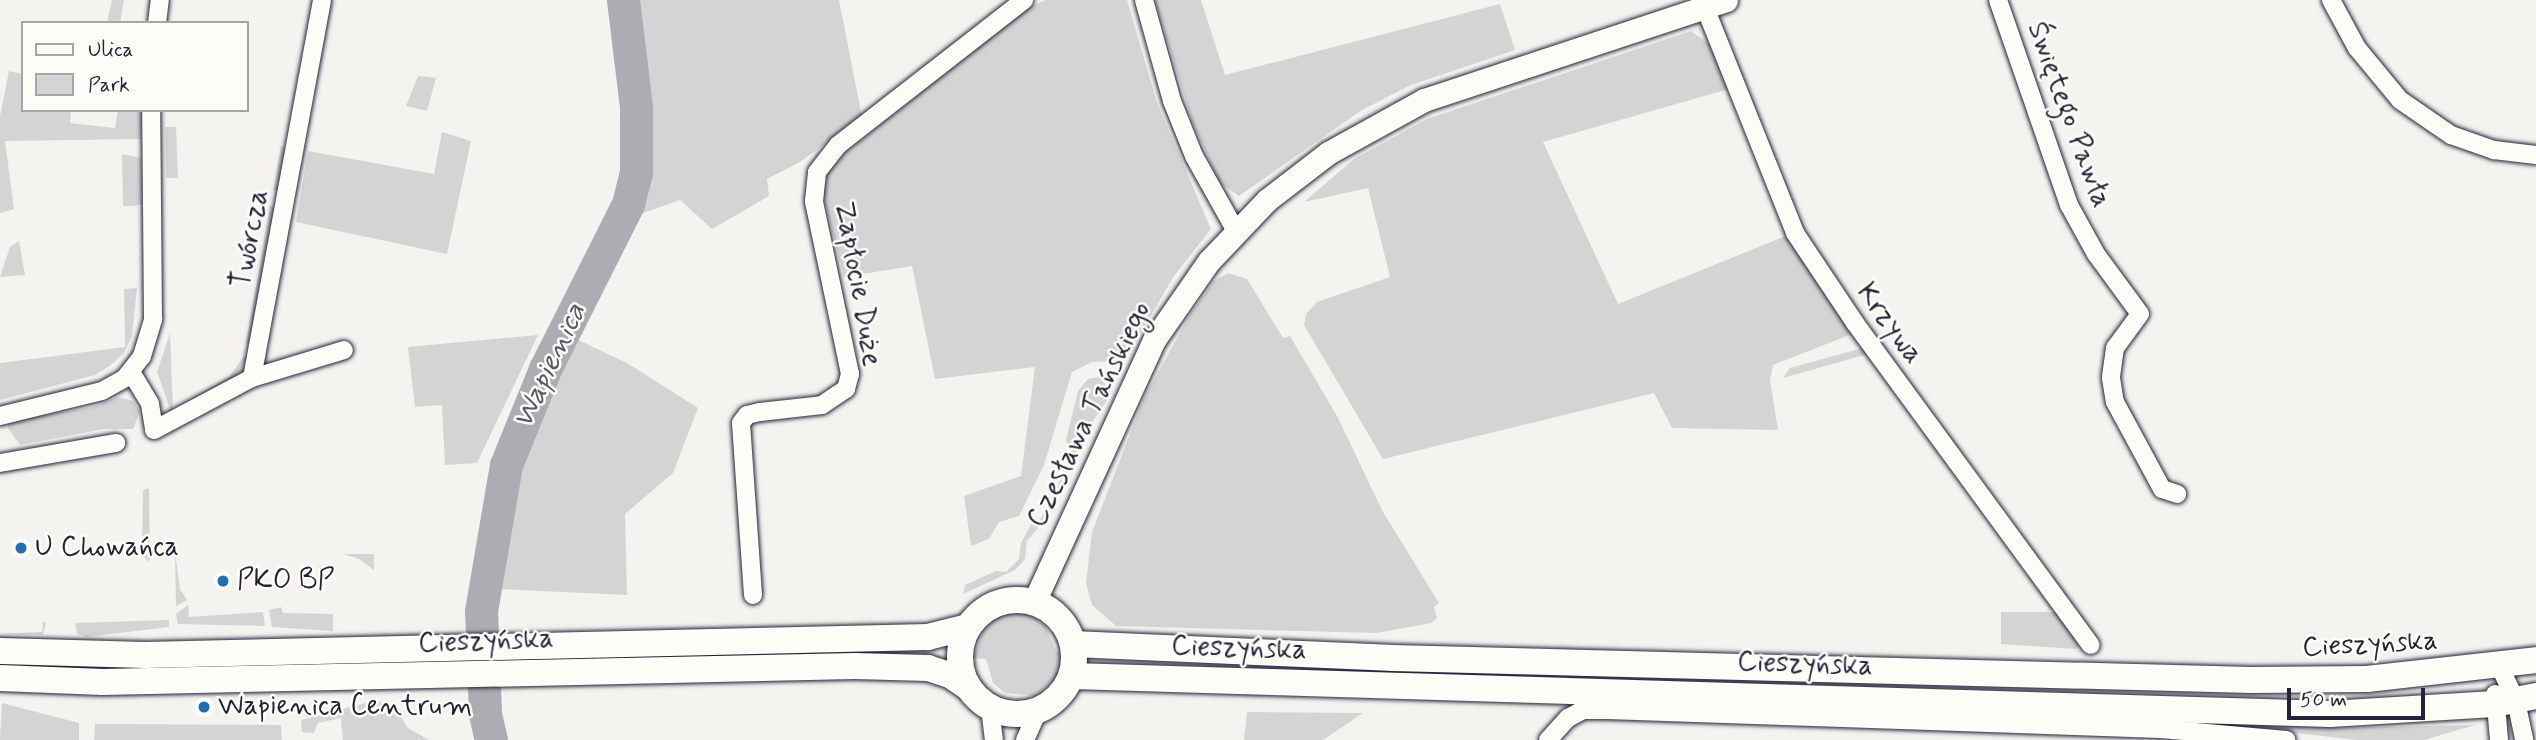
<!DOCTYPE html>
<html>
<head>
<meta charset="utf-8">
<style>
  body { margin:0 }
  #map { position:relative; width:2536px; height:740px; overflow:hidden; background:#f4f3ef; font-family:Mynerve,sans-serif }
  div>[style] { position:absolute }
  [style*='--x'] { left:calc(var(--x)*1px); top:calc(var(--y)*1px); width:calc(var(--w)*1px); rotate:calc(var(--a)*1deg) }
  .green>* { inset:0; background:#d5d4d5 }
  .river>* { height:33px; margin:-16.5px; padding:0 16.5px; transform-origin:16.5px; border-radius:16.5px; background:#acacb2 }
  .roads { filter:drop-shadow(0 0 2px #22223b) drop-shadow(0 0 2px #22223b) }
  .minor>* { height:18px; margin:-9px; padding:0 9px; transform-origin:9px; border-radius:9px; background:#fdfcf7 }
  .tertiary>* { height:23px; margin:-11.5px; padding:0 11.5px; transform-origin:11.5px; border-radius:11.5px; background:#fdfcf7 }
  .secondary>* { height:26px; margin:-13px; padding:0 13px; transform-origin:13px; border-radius:13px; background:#fdfcf7 }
  .secondary>.ring { margin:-13px; padding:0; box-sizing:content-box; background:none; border:26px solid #fdfcf7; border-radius:50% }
  .dots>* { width:19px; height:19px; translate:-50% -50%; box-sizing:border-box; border:4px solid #fdfcf7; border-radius:50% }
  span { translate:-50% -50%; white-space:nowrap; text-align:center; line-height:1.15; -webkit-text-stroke:5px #fdfcf7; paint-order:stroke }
  .street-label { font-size:28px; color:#22223b }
  .poi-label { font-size:28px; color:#22223b }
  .left { translate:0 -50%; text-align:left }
  .water-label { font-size:30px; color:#59596b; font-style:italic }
  .legend { position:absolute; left:21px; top:21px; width:228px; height:91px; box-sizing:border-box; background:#fdfcf7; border:2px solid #a5a5ac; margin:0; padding:9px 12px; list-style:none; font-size:21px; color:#22223b }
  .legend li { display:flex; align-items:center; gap:14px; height:35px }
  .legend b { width:35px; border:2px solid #a5a5ac }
  .scale { position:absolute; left:2287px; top:688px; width:138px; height:32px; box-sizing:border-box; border:4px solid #22223b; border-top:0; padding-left:9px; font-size:21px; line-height:24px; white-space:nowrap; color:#22223b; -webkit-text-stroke:5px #fdfcf7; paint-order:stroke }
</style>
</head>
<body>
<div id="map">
  <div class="green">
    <div style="clip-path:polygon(112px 0,124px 0,120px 23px,107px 23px)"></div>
    <div style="clip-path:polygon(634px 0,839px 0,862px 117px,800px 162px,767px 179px,769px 196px,712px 229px,680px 200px,629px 218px,643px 170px,645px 98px)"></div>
    <div style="clip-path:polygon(1046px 0,1127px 0,1157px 103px,1211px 229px,1174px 276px,1124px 361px,1092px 362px,1072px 372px,1044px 465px,1019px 516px,999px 522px,989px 539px,971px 546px,964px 496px,1021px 476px,1035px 367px,935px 379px,912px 266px,844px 277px,823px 194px,828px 172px,845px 153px,1029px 7px)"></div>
    <div style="clip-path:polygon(1155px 0,1201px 0,1225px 75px,1500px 4px,1515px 50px,1411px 85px,1362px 110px,1239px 196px,1220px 183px,1192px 121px)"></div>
    <div style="clip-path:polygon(1691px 31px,1712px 46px,1729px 89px,1543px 142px,1618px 304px,1788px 235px,1852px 334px,1773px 365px,1770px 380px,1778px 430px,1672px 428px,1654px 393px,1383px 459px,1304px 325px,1306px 314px,1317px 302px,1390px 277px,1368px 188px,1304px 202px,1354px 159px,1427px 119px)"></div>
    <div style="clip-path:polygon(9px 71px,23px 74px,23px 110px,71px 110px,70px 123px,115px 128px,118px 110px,141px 110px,141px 139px,5px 141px,14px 209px,0 213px,0 116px)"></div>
    <div style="clip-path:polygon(418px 76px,436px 78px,427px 111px,406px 106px)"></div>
    <div style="clip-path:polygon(165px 127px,176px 127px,178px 178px,166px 178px)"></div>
    <div style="clip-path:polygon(442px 132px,471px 141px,447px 254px,296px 222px,308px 151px,434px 174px)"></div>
    <div style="clip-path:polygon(281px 146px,287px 150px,280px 190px,273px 191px)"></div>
    <div style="clip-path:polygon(122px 154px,141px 158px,142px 204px,135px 206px,123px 206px)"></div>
    <div style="clip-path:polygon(270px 205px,275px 209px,251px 345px,246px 344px)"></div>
    <div style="clip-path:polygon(19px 241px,25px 275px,0 277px,10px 247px)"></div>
    <div style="clip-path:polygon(1228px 273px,1247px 279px,1283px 338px,1290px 336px,1338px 418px,1383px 512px,1439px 603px,1434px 607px,1437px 618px,1431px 623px,1376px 633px,1116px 626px,1092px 605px,1086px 583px,1092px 532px,1144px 398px,1191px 313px,1214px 281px)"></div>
    <div style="clip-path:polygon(137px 288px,132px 336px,124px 353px,111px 365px,95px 375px,0 400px,0 363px,125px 347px,124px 289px)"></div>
    <div style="clip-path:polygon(170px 333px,173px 410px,230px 376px,244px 356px,249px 357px,247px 365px,240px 376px,171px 412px,157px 372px)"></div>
    <div style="clip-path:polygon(538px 335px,477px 463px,445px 465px,442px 405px,415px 407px,408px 347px)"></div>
    <div style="clip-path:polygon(574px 338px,627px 363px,698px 408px,673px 473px,625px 514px,627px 595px,499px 589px,516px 463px)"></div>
    <div style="clip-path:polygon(1863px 348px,1868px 354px,1783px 378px,1790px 368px)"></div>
    <div style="clip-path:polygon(1100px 377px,1111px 394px,1082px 438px,1045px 520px,1027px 541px,1025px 559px,1015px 570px,963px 594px,965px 585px,996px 571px,1006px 572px,1019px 559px,1021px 543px,1032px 523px,1040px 520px,1067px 466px,1071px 450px,1066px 440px,1078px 391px,1088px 379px)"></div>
    <div style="clip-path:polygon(118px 397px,133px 401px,140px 412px,133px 429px,104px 429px,20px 445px,8px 428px,8px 424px,22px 419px,92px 407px)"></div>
    <div style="clip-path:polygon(149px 488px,150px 560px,148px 561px,142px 555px,143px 490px)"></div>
    <div style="clip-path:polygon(175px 552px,180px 589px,187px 600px,176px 606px)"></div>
    <div style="clip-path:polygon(343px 554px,374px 554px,374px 570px,359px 559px)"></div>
    <div style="clip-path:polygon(188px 605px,189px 617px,263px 612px,265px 626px,178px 624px,176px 614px)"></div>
    <div style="clip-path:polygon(281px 607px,283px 613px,333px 614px,333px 631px,272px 627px,269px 610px)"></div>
    <div style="clip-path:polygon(1015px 612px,1033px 616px,1046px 627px,1056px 651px,1067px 652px,1060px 675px,1036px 696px,1005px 693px,993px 683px,986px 659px,973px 658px,984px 628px,996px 617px)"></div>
    <div style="clip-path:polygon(2001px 612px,2056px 612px,2080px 640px,2077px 649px,2001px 644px)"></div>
    <div style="clip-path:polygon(169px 620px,169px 627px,86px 637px,77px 634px,75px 623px)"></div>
    <div style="clip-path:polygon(43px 622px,46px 622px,43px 635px,0 634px,42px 632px)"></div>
    <div style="clip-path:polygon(374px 701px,393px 704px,408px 728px,429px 740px,343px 740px,341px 718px,318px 723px,314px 733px,302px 732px,301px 720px)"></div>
    <div style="clip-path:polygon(2px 703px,79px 723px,79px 740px,0 740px)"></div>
    <div style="clip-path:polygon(1247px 712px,1363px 713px,1323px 740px,1244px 740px)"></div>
    <div style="clip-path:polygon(2195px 722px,2273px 722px,2332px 728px,2475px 725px,2424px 740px,2358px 740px)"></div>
    <div style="clip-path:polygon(95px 724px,281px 725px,282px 740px,94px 740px)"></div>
  </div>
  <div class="river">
    <div style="--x:491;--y:740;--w:28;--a:-103"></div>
    <div style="--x:485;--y:713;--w:102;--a:-92.2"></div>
    <div style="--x:481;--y:611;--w:148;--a:-80.3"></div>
    <div style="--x:506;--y:465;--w:104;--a:-67.9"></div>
    <div style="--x:545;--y:369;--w:185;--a:-63.3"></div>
    <div style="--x:628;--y:204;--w:32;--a:-76"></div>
    <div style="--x:636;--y:173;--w:66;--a:-90"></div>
    <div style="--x:636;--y:107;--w:108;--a:-96.9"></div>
  </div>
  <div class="roads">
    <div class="minor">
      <div style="--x:1144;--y:0;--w:105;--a:74.5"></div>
      <div style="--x:1172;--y:101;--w:59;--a:68.2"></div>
      <div style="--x:1194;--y:156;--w:86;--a:60.8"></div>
      <div style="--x:1702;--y:0;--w:251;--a:68.2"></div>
      <div style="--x:1795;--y:233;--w:108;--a:56.3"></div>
      <div style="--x:1855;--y:323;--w:399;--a:53.8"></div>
      <div style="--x:1998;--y:0;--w:217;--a:70.9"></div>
      <div style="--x:2069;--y:205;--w:56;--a:61.1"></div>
      <div style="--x:2096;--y:254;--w:74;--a:53.7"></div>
      <div style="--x:2140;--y:314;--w:42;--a:126.3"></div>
      <div style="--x:2115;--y:348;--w:30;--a:98"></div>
      <div style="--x:2111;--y:378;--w:24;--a:81"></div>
      <div style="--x:2115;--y:402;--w:99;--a:61.6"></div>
      <div style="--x:2162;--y:489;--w:16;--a:18"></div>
      <div style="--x:2331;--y:0;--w:55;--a:61.6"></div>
      <div style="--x:2357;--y:48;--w:67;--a:50.4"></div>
      <div style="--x:2400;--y:100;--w:62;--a:34.5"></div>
      <div style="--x:2451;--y:135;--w:46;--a:19.2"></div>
      <div style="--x:2494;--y:150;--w:42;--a:6.8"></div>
      <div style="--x:157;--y:23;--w:23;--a:-83"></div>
      <div style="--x:131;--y:372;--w:37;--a:59"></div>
      <div style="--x:150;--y:404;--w:26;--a:81"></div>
      <div style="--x:154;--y:430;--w:111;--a:-28"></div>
      <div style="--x:252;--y:378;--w:96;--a:-16.9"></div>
      <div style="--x:252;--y:378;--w:384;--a:-79.5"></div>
      <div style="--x:0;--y:416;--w:105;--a:-13.8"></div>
      <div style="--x:102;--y:391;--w:26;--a:-29"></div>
      <div style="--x:125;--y:378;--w:28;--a:-52"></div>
      <div style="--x:142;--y:356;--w:39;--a:-73"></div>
      <div style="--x:153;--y:319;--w:209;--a:-90.5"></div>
      <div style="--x:0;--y:463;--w:118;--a:-9.8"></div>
      <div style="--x:753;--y:595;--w:172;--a:-94"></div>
      <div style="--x:741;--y:423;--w:10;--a:-53"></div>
      <div style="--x:747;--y:415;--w:13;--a:-13"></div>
      <div style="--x:760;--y:412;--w:62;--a:-6.4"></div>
      <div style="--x:822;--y:405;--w:29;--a:-34"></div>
      <div style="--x:846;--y:389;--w:16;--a:-75"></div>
      <div style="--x:850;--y:374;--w:177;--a:-101.8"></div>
      <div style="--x:814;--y:201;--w:29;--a:-84"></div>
      <div style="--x:817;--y:172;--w:34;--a:-52"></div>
      <div style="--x:838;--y:145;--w:236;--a:-37.9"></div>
      <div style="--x:2500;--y:667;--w:38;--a:65"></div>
      <div style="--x:2516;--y:701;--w:40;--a:78"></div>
      <div style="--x:2495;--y:694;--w:46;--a:85"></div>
      <div style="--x:990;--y:708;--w:32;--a:83"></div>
      <div style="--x:1025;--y:740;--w:32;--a:-66"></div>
      <div style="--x:1548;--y:740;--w:30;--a:-48"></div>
      <div style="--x:1568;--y:718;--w:17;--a:-28"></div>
      <div style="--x:1583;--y:710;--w:24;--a:0"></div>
      <div style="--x:1607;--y:710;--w:554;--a:1.96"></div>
      <div style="--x:2161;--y:729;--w:126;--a:5"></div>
    </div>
    <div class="tertiary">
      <div style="--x:1034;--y:602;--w:288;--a:-65.4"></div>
      <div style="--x:1154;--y:340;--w:96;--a:-55.2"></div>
      <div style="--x:1209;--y:261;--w:84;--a:-46.4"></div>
      <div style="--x:1267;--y:200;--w:77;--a:-37.6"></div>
      <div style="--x:1328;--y:153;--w:110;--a:-28.9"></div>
      <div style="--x:1424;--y:100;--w:318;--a:-18.3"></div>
    </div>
    <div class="secondary">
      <div class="ring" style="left:960px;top:600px;width:88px;height:88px"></div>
      <div style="--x:1074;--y:644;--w:319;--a:2.5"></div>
      <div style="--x:1393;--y:658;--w:859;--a:1.47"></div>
      <div style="--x:2252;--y:680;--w:115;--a:-0.5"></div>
      <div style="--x:2367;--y:679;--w:170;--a:-6.4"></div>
      <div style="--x:0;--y:651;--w:145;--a:1.6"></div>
      <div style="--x:145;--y:655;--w:783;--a:-1.32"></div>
      <div style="--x:928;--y:637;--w:41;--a:-14"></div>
      <div style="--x:1072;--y:676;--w:1259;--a:1.73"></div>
      <div style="--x:2330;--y:714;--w:164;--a:-3.5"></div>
      <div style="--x:2494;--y:704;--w:43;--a:-10.8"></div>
      <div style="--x:0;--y:678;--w:103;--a:2.2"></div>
      <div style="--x:103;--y:682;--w:752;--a:-1.22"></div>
      <div style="--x:855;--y:666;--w:73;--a:1.6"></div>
      <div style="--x:928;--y:668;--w:23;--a:18"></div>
      <div style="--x:950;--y:675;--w:23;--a:34"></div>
    </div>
  </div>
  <div class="dots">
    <div style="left:21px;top:548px;background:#1f6fb2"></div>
    <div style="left:223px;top:581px;background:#1f6fb2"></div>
    <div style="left:204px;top:707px;background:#1f6fb2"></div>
  </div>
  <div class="street-label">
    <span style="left:2068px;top:115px;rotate:70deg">Świętego Pawła</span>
    <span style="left:251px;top:239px;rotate:-79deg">Twórcza</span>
    <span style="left:857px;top:284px;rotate:80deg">Zapłocie Duże</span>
    <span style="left:1889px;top:324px;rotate:54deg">Krzywa</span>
    <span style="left:1090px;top:415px;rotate:-64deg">Czesława Tańskiego</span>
    <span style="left:486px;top:642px;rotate:-2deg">Cieszyńska</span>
    <span style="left:2370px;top:645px;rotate:-3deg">Cieszyńska</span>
    <span style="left:1239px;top:649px;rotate:2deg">Cieszyńska</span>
    <span style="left:1805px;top:665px;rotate:2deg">Cieszyńska</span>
  </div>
  <div class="poi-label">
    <span class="left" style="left:35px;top:548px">U Chowańca</span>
    <span class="left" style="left:237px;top:581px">PKO BP</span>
    <span class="left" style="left:218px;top:707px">Wapienica Centrum</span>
  </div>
  <div class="water-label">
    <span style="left:550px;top:366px;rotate:-65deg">Wapienica</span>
  </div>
  <ul class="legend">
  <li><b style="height:9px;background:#fdfcf7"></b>Ulica</li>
  <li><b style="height:19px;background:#d5d4d5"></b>Park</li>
  </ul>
  <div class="scale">50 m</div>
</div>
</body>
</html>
